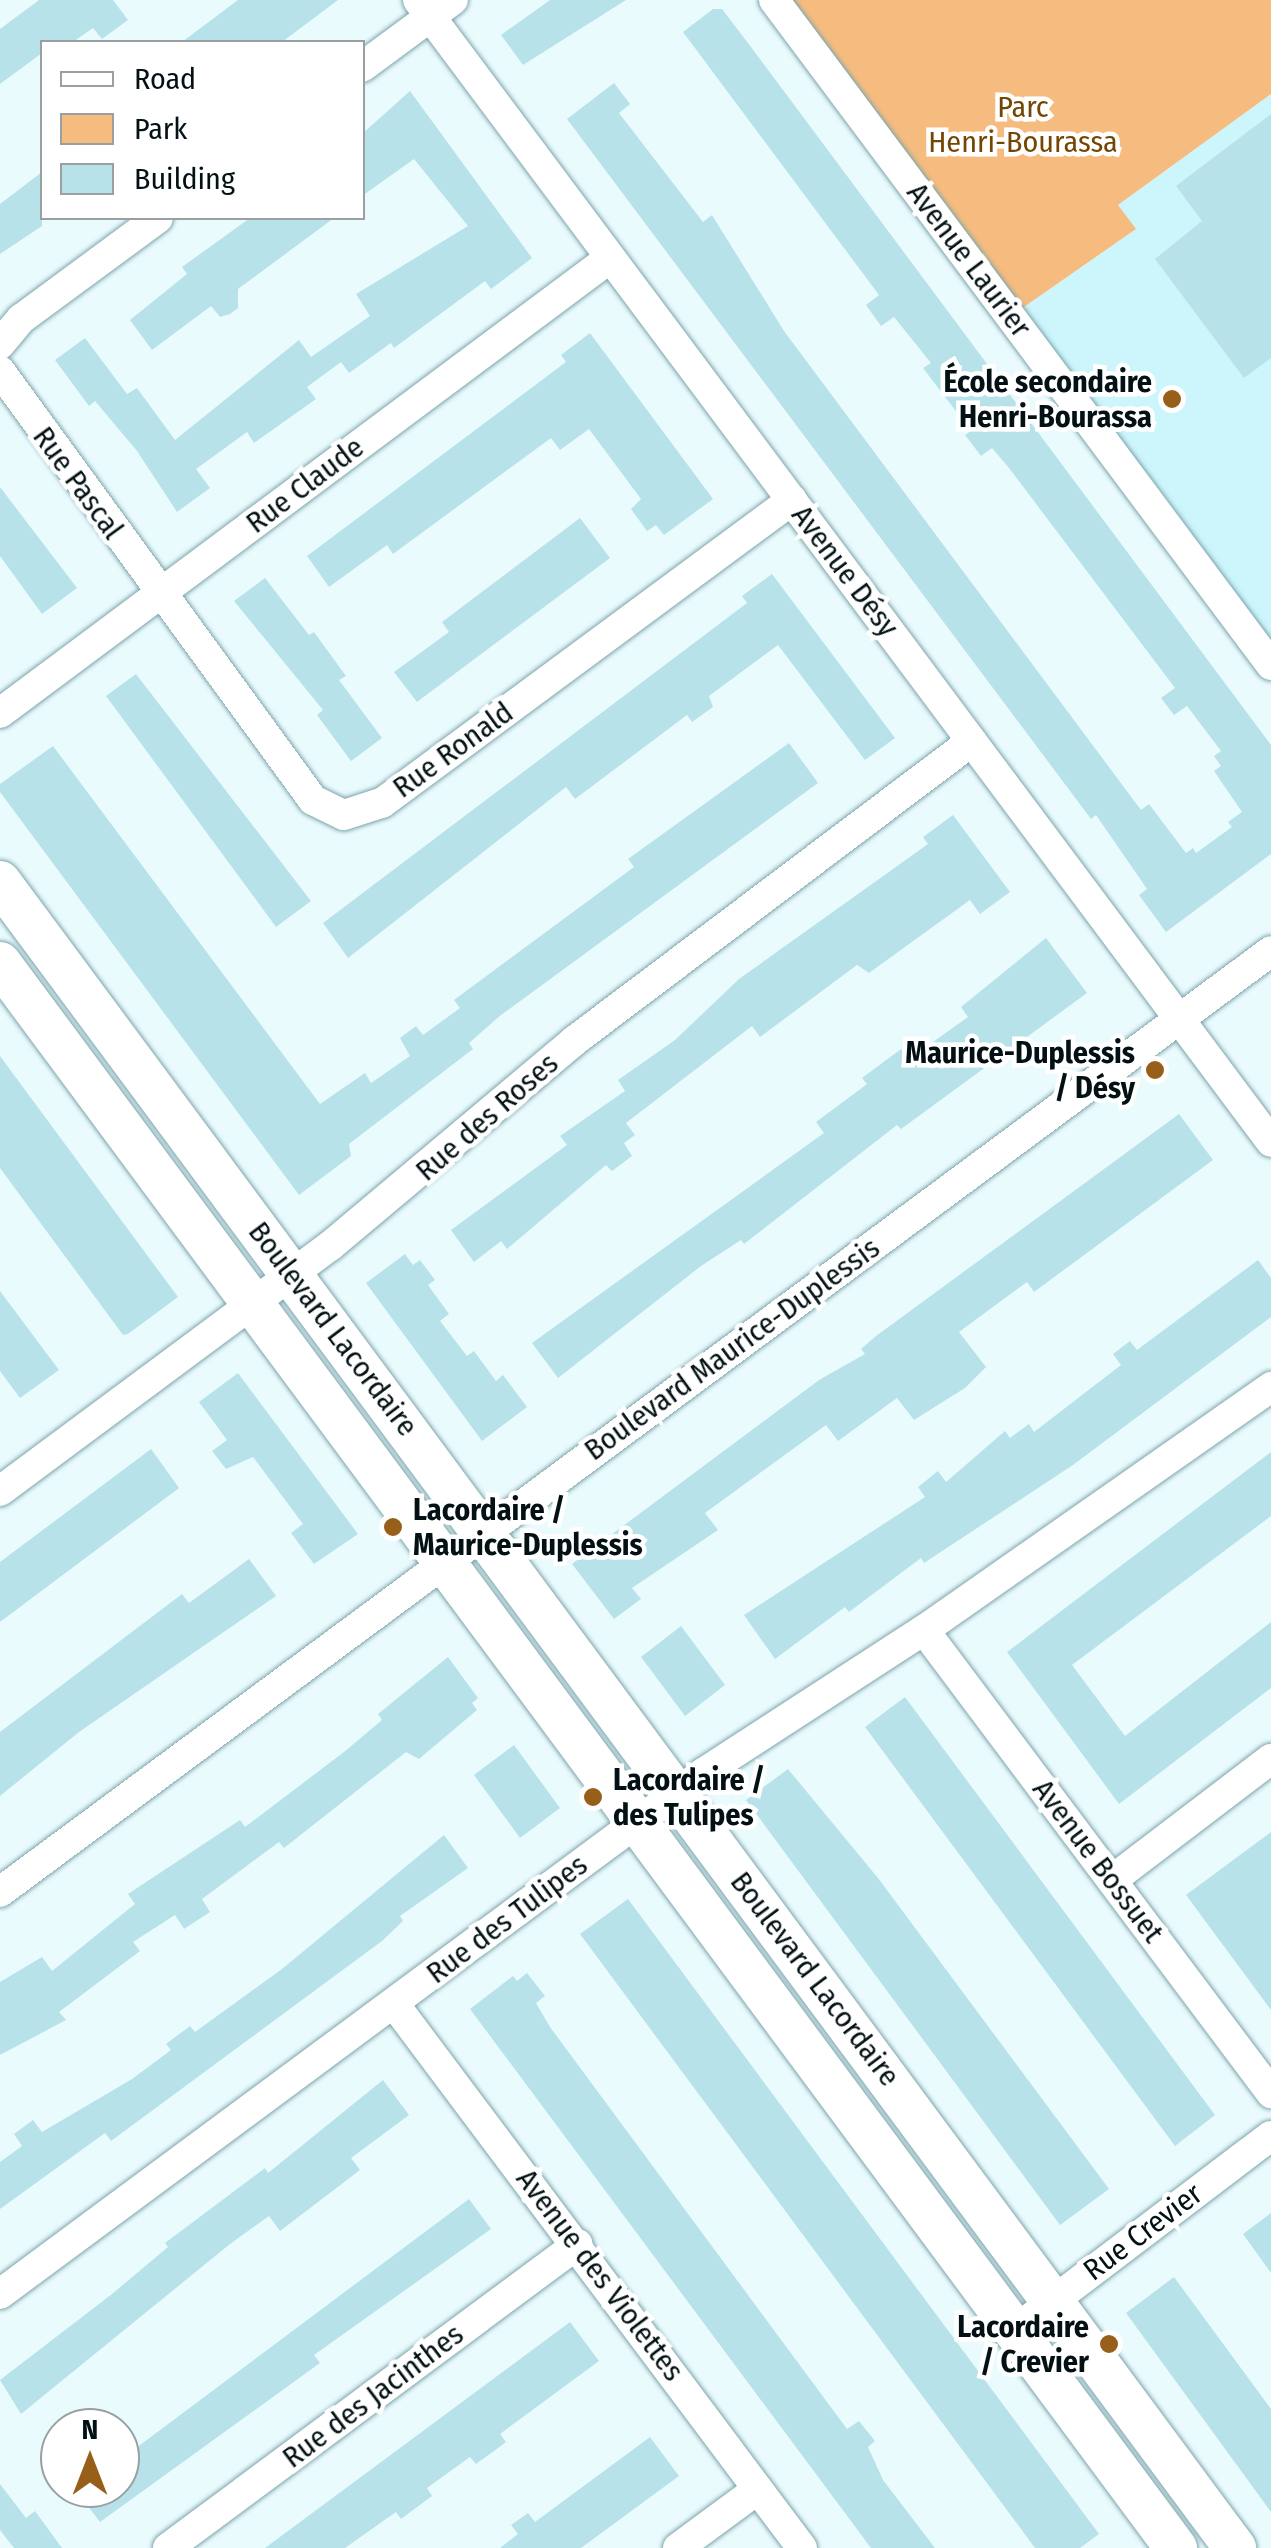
<!DOCTYPE html>
<html>
<head>
<meta charset="utf-8">
<style>
  body { margin:0 }
  #map { position:relative; width:1271px; height:2548px; overflow:hidden; background:#eafbfe; font-family:"Fira Sans Condensed",sans-serif }
  div>[style] { position:absolute }
  [style*='--x'] { left:calc(var(--x)*1px); top:calc(var(--y)*1px); width:calc(var(--w)*1px); rotate:calc(var(--a)*1deg) }
  .built>* { inset:0; background:#ccf5fc }
  .green>* { inset:0; background:#f6bc7f }
  .building>* { inset:0; background:#b8e2e9 }
  .roads { filter:drop-shadow(0 0 2px #7da5ab) drop-shadow(0 0 2px #7da5ab) }
  .minor>* { height:30px; margin:-15px; padding:0 15px; transform-origin:15px; border-radius:15px; background:#fff }
  .secondary>* { height:42px; margin:-21px; padding:0 21px; transform-origin:21px; border-radius:21px; background:#fff }
  .dots>* { width:28px; height:28px; translate:-50% -50%; box-sizing:border-box; border:5px solid #fff; border-radius:50% }
  span { translate:-50% -50%; white-space:nowrap; text-align:center; line-height:1.15; -webkit-text-stroke:9px #fff; paint-order:stroke }
  .park-label { font-size:30px; color:#744603 }
  .street-label { font-size:30px; color:#031114 }
  .poi-label { font-size:30px; color:#031114; font-weight:700 }
  .right { translate:-100% -50%; text-align:right }
  .left { translate:0 -50%; text-align:left }
  .legend { position:absolute; left:40px; top:40px; width:325px; height:180px; box-sizing:border-box; background:#fff; border:2px solid #9aa0a1; margin:0; padding:12px 18px; list-style:none; font-size:30px; color:#031114 }
  .legend li { display:flex; align-items:center; gap:20px; height:50px }
  .legend b { width:50px; border:2px solid #9aa0a1 }
  .north { position:absolute; left:40px; top:2408px; width:100px; height:100px; box-sizing:border-box; background:#fff; border:2px solid #9aa0a1; border-radius:50%; rotate:0deg; font-size:28px; font-weight:700; line-height:40px; text-align:center; color:#031114 }
  .north::after { content:''; display:block; margin:auto; width:35px; height:45px; background:#975f19; clip-path:polygon(50% 0,100% 100%,50% 72%,0 100%) }
</style>
</head>
<body>
<div id="map">
  <div class="built">
    <div style="clip-path:polygon(1271px 94px,1271px 665px,1011px 316px,1135px 230px,1117px 206px)"></div>
  </div>
  <div class="green">
    <div style="clip-path:polygon(774px 0,1271px 0,1271px 94px,1118px 205px,1136px 229px,1011px 316px)"></div>
  </div>
  <div class="building">
    <div style="clip-path:polygon(39px 0,113px 0,128px 20px,102px 39px,93px 28px,73px 42px,42px 42px,42px 53px,0 84px,0 29px)"></div>
    <div style="clip-path:polygon(238px 0,338px 0,282px 42px,182px 42px)"></div>
    <div style="clip-path:polygon(550px 0,626px 0,523px 65px,501px 35px)"></div>
    <div style="clip-path:polygon(713px 9px,722px 9px,751px 47px,1271px 745px,1271px 854px,1166px 932px,1139px 895px,1147px 889px,1096px 815px,1091px 819px,567px 119px,614px 83px,630px 104px,619px 113px,703px 222px,712px 215px,784px 331px,1141px 810px,1149px 804px,1186px 853px,1193px 848px,1196px 853px,1232px 827px,1228px 822px,1242px 812px,1214px 771px,1221px 766px,1214px 756px,1221px 751px,1187px 706px,1174px 715px,1161px 698px,1175px 688px,1009px 468px,992px 448px,981px 456px,965px 435px,971px 431px,923px 368px,931px 363px,894px 317px,881px 326px,866px 305px,879px 295px,683px 32px)"></div>
    <div style="clip-path:polygon(410px 91px,532px 258px,491px 289px,485px 281px,394px 348px,391px 343px,349px 373px,341px 362px,307px 387px,316px 399px,254px 443px,247px 432px,196px 469px,210px 488px,177px 512px,137px 451px,95px 401px,89px 406px,55px 360px,85px 338px,127px 394px,137px 388px,175px 440px,299px 340px,311px 357px,370px 316px,356px 294px,468px 226px,414px 159px,362px 196px,362px 134px)"></div>
    <div style="clip-path:polygon(1271px 114px,1271px 358px,1244px 378px,1155px 259px,1202px 221px,1176px 186px)"></div>
    <div style="clip-path:polygon(42px 172px,42px 226px,0 254px,0 204px)"></div>
    <div style="clip-path:polygon(250px 218px,334px 218px,238px 289px,238px 308px,230px 314px,220px 317px,211px 306px,152px 350px,130px 320px,187px 274px,182px 267px)"></div>
    <div style="clip-path:polygon(590px 333px,713px 499px,664px 535px,656px 525px,647px 531px,631px 509px,641px 499px,589px 429px,560px 450px,551px 438px,393px 554px,387px 545px,329px 587px,307px 556px,566px 362px,561px 355px)"></div>
    <div style="clip-path:polygon(0 487px,77px 588px,42px 614px,0 556px)"></div>
    <div style="clip-path:polygon(580px 518px,610px 558px,417px 702px,394px 672px,449px 632px,442px 622px)"></div>
    <div style="clip-path:polygon(772px 574px,895px 738px,865px 760px,778px 645px,709px 696px,713px 707px,692px 722px,687px 715px,575px 799px,566px 787px,348px 958px,323px 923px,747px 603px,742px 596px)"></div>
    <div style="clip-path:polygon(265px 578px,309px 635px,314px 632px,346px 676px,339px 680px,382px 738px,351px 761px,317px 715px,323px 710px,234px 601px)"></div>
    <div style="clip-path:polygon(136px 674px,311px 901px,276px 927px,106px 696px)"></div>
    <div style="clip-path:polygon(789px 743px,818px 783px,501px 1015px,469px 1043px,473px 1049px,349px 1144px,351px 1156px,299px 1195px,0 792px,0 784px,53px 746px,320px 1104px,365px 1073px,371px 1083px,410px 1056px,400px 1038px,416px 1026px,423px 1035px,460px 1008px,454px 1000px,634px 867px,628px 859px)"></div>
    <div style="clip-path:polygon(953px 815px,1010px 892px,980px 914px,970px 900px,869px 973px,857px 965px,760px 1037px,752px 1026px,626px 1123px,635px 1135px,624px 1143px,632px 1156px,612px 1171px,606px 1165px,507px 1249px,501px 1241px,474px 1262px,451px 1230px,567px 1145px,560px 1136px,625px 1091px,618px 1080px,675px 1040px,739px 979px,928px 844px,923px 837px)"></div>
    <div style="clip-path:polygon(1046px 938px,1087px 993px,901px 1129px,897px 1125px,744px 1244px,741px 1240px,701px 1266px,558px 1378px,532px 1343px,824px 1133px,816px 1122px,867px 1084px,862px 1078px,901px 1049px,909px 1059px,968px 1017px,961px 1007px)"></div>
    <div style="clip-path:polygon(0 1056px,178px 1297px,128px 1334px,123px 1335px,0 1168px)"></div>
    <div style="clip-path:polygon(1179px 1114px,1213px 1160px,1034px 1292px,1027px 1282px,959px 1332px,986px 1367px,965px 1388px,914px 1420px,897px 1398px,838px 1441px,826px 1425px,705px 1513px,718px 1530px,632px 1588px,641px 1599px,614px 1619px,572px 1564px,819px 1380px,865px 1354px,861px 1349px,876px 1336px)"></div>
    <div style="clip-path:polygon(405px 1254px,413px 1265px,420px 1260px,435px 1280px,428px 1285px,449px 1314px,440px 1321px,467px 1356px,474px 1351px,496px 1381px,503px 1375px,527px 1407px,482px 1441px,366px 1283px)"></div>
    <div style="clip-path:polygon(1258px 1260px,1271px 1278px,1271px 1317px,1073px 1465px,924px 1563px,921px 1558px,849px 1612px,845px 1607px,775px 1659px,744px 1615px,925px 1497px,918px 1487px,938px 1471px,946px 1482px,1005px 1431px,1010px 1438px,1029px 1424px,1034px 1432px,1121px 1365px,1113px 1354px,1130px 1341px,1137px 1350px)"></div>
    <div style="clip-path:polygon(0 1291px,59px 1370px,20px 1398px,0 1371px)"></div>
    <div style="clip-path:polygon(238px 1373px,358px 1534px,314px 1564px,291px 1533px,303px 1524px,253px 1457px,226px 1469px,212px 1451px,227px 1440px,199px 1402px)"></div>
    <div style="clip-path:polygon(151px 1449px,179px 1488px,0 1622px,0 1562px)"></div>
    <div style="clip-path:polygon(1271px 1452px,1271px 1516px,1072px 1665px,1125px 1736px,1271px 1622px,1271px 1688px,1119px 1804px,1007px 1652px)"></div>
    <div style="clip-path:polygon(249px 1559px,276px 1596px,79px 1732px,0 1796px,0 1732px,182px 1594px,189px 1603px)"></div>
    <div style="clip-path:polygon(681px 1626px,725px 1685px,685px 1716px,641px 1657px)"></div>
    <div style="clip-path:polygon(448px 1657px,478px 1698px,472px 1703px,477px 1710px,419px 1759px,406px 1752px,284px 1848px,279px 1842px,202px 1899px,210px 1912px,184px 1929px,175px 1915px,133px 1942px,140px 1951px,59px 2012px,66px 2020px,0 2055px,0 1982px,42px 1957px,52px 1971px,135px 1904px,128px 1894px,240px 1820px,245px 1827px,344px 1752px,382px 1720px,378px 1714px)"></div>
    <div style="clip-path:polygon(905px 1697px,1215px 2115px,1175px 2146px,865px 1727px)"></div>
    <div style="clip-path:polygon(514px 1745px,560px 1808px,520px 1838px,474px 1775px)"></div>
    <div style="clip-path:polygon(788px 1769px,878px 1878px,1109px 2189px,1060px 2225px,746px 1800px)"></div>
    <div style="clip-path:polygon(1271px 1832px,1271px 2010px,1186px 1895px)"></div>
    <div style="clip-path:polygon(444px 1835px,468px 1868px,400px 1916px,403px 1921px,382px 1941px,111px 2141px,105px 2133px,0 2209px,0 2162px,22px 2146px,14px 2134px,33px 2120px,42px 2132px,132px 2079px,171px 2050px,166px 2044px,190px 2026px,195px 2032px,282px 1969px)"></div>
    <div style="clip-path:polygon(628px 1899px,1099px 2534px,1080px 2548px,1035px 2548px,580px 1934px)"></div>
    <div style="clip-path:polygon(527px 1973px,545px 1996px,536px 2003px,550px 2027px,847px 2429px,859px 2421px,875px 2441px,868px 2447px,883px 2480px,935px 2548px,871px 2548px,470px 2009px,513px 1976px,517px 1981px)"></div>
    <div style="clip-path:polygon(383px 2080px,409px 2115px,351px 2158px,360px 2170px,280px 2231px,269px 2216px,230px 2244px,21px 2414px,0 2380px,112px 2294px,168px 2247px,165px 2243px,265px 2168px,268px 2173px)"></div>
    <div style="clip-path:polygon(469px 2199px,491px 2229px,314px 2355px,320px 2363px,100px 2522px,74px 2488px,120px 2488px,120px 2460px)"></div>
    <div style="clip-path:polygon(1271px 2213px,1271px 2273px,1243px 2234px)"></div>
    <div style="clip-path:polygon(1174px 2277px,1271px 2409px,1271px 2512px,1126px 2313px)"></div>
    <div style="clip-path:polygon(570px 2322px,599px 2361px,500px 2434px,506px 2442px,494px 2451px,476px 2464px,470px 2457px,427px 2488px,432px 2496px,401px 2519px,396px 2512px,345px 2548px,265px 2548px)"></div>
    <div style="clip-path:polygon(650px 2437px,679px 2476px,581px 2548px,500px 2548px,518px 2534px,511px 2525px,528px 2513px,535px 2522px)"></div>
    <div style="clip-path:polygon(0 2484px,26px 2518px,35px 2511px,62px 2548px,14px 2548px,0 2530px)"></div>
  </div>
  <div class="roads">
    <div class="minor">
      <div style="--x:418;--y:0;--w:1425;--a:53.24"></div>
      <div style="--x:774;--y:0;--w:830;--a:53.23"></div>
      <div style="--x:362;--y:67;--w:113;--a:-36.4"></div>
      <div style="--x:0;--y:344;--w:33;--a:-50"></div>
      <div style="--x:21;--y:319;--w:170;--a:-36.4"></div>
      <div style="--x:0;--y:371;--w:531;--a:53.89"></div>
      <div style="--x:313;--y:800;--w:34;--a:26"></div>
      <div style="--x:344;--y:815;--w:40;--a:-18"></div>
      <div style="--x:382;--y:803;--w:510;--a:-36.47"></div>
      <div style="--x:0;--y:713;--w:761;--a:-36.72"></div>
      <div style="--x:0;--y:1491;--w:411;--a:-36.6"></div>
      <div style="--x:330;--y:1246;--w:319;--a:-40"></div>
      <div style="--x:574;--y:1041;--w:498;--a:-37"></div>
      <div style="--x:924;--y:1630;--w:579;--a:53.15"></div>
      <div style="--x:1112;--y:1880;--w:200;--a:-37.3"></div>
      <div style="--x:0;--y:1892;--w:1581;--a:-36.51"></div>
      <div style="--x:395;--y:2005;--w:679;--a:53.15"></div>
      <div style="--x:0;--y:2294;--w:877;--a:-36.52"></div>
      <div style="--x:705;--y:1772;--w:261;--a:-33"></div>
      <div style="--x:924;--y:1630;--w:424;--a:-35"></div>
      <div style="--x:1015;--y:2330;--w:321;--a:-37.2"></div>
      <div style="--x:168;--y:2548;--w:510;--a:-36.56"></div>
      <div style="--x:678;--y:2548;--w:99;--a:-36.4"></div>
    </div>
    <div class="secondary">
      <div style="--x:0;--y:882;--w:2074;--a:53.45"></div>
      <div style="--x:0;--y:963;--w:1974;--a:53.43"></div>
    </div>
  </div>
  <div class="dots">
    <div style="left:1172px;top:399px;background:#975f19"></div>
    <div style="left:1155px;top:1070px;background:#975f19"></div>
    <div style="left:393px;top:1527px;background:#975f19"></div>
    <div style="left:593px;top:1797px;background:#975f19"></div>
    <div style="left:1109px;top:2344px;background:#975f19"></div>
  </div>
  <div class="park-label">
    <span style="left:1023px;top:124px">Parc<br>Henri-Bourassa</span>
  </div>
  <div class="street-label">
    <span style="left:969px;top:260px;rotate:53deg">Avenue Laurier</span>
    <span style="left:78px;top:483px;rotate:54deg">Rue Pascal</span>
    <span style="left:305px;top:485px;rotate:-37deg">Rue Claude</span>
    <span style="left:845px;top:571px;rotate:53deg">Avenue Désy</span>
    <span style="left:453px;top:750px;rotate:-36deg">Rue Ronald</span>
    <span style="left:487px;top:1117px;rotate:-41deg">Rue des Roses</span>
    <span style="left:333px;top:1329px;rotate:53deg">Boulevard Lacordaire</span>
    <span style="left:732px;top:1349px;rotate:-36deg">Boulevard Maurice-Duplessis</span>
    <span style="left:1098px;top:1861px;rotate:53deg">Avenue Bossuet</span>
    <span style="left:507px;top:1919px;rotate:-37deg">Rue des Tulipes</span>
    <span style="left:815px;top:1979px;rotate:53deg">Boulevard Lacordaire</span>
    <span style="left:1143px;top:2232px;rotate:-37deg">Rue Crevier</span>
    <span style="left:600px;top:2275px;rotate:53deg">Avenue des Violettes</span>
    <span style="left:373px;top:2396px;rotate:-37deg">Rue des Jacinthes</span>
  </div>
  <div class="poi-label">
    <span class="right" style="left:1152px;top:399px">École secondaire<br>Henri-Bourassa</span>
    <span class="right" style="left:1135px;top:1070px">Maurice-Duplessis<br>/ Désy</span>
    <span class="left" style="left:413px;top:1527px">Lacordaire /<br>Maurice-Duplessis</span>
    <span class="left" style="left:613px;top:1797px">Lacordaire /<br>des Tulipes</span>
    <span class="right" style="left:1089px;top:2344px">Lacordaire<br>/ Crevier</span>
  </div>
  <ul class="legend">
  <li><b style="height:12px;background:#fff"></b>Road</li>
  <li><b style="height:28px;background:#f6bc7f"></b>Park</li>
  <li><b style="height:28px;background:#b8e2e9"></b>Building</li>
  </ul>
  <div class="north">N</div>
</div>
</body>
</html>
